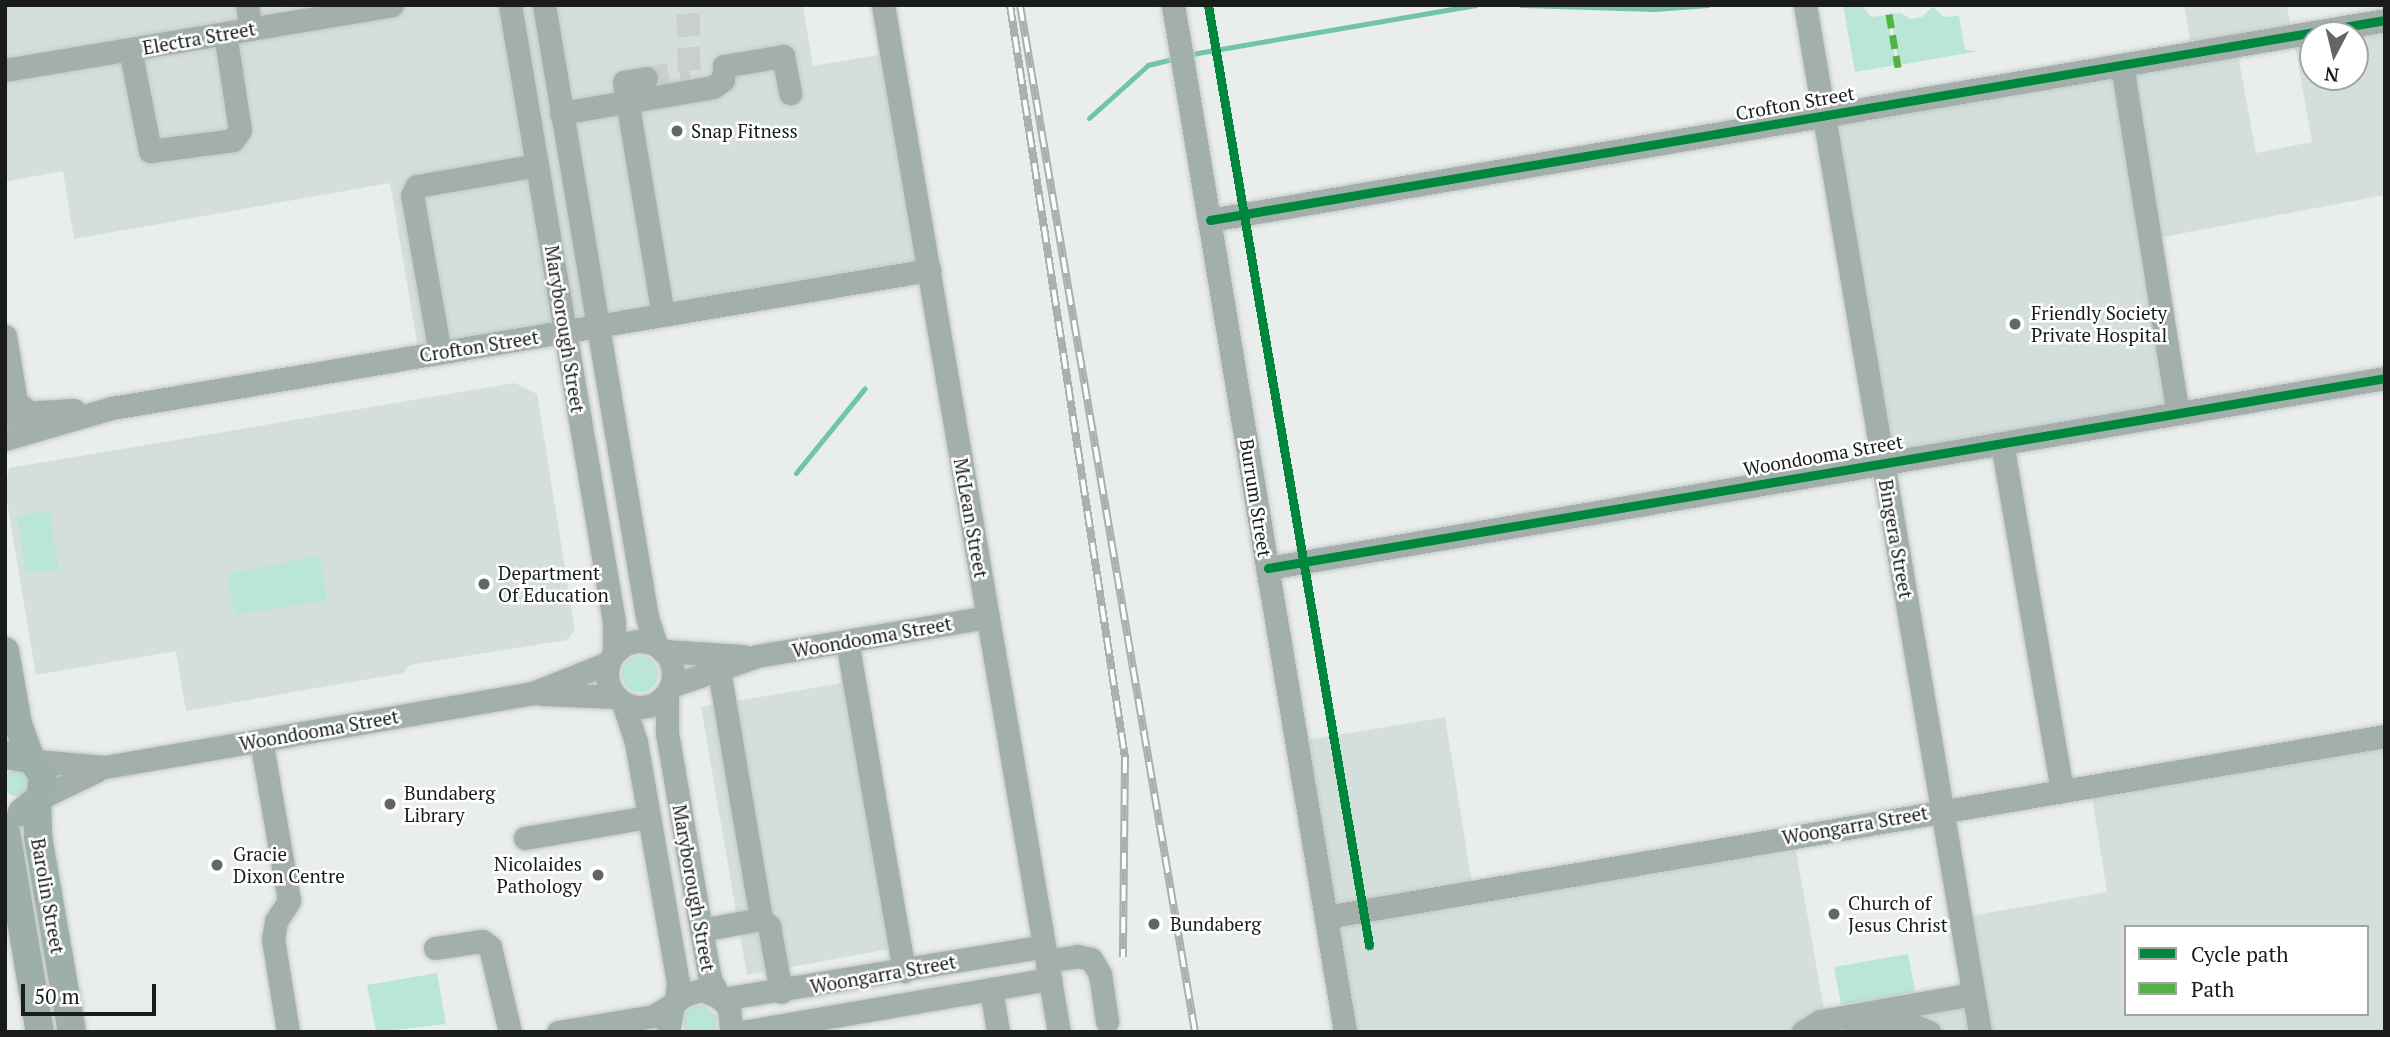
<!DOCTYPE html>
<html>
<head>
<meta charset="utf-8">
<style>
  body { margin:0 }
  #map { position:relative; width:2390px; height:1037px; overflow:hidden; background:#e9eeec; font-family:"PT Serif",serif }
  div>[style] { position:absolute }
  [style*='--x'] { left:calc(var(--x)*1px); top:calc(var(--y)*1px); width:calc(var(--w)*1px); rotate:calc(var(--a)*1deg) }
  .built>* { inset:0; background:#d4dfdb }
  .green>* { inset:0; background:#bae6d7 }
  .round { border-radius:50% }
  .stream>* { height:5px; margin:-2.5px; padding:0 2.5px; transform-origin:2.5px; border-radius:2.5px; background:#71c3ac }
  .minor-tunnel>* { height:23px; margin-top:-11.5px; transform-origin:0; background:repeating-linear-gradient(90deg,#cacecd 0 23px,transparent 0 34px) }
  .roads { filter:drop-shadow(0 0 2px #c4c7c6) drop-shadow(0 0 2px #c4c7c6) }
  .minor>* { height:23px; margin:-11.5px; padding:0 11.5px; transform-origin:11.5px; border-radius:11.5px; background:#a2afaa }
  .minor>.ring { margin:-11.5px; padding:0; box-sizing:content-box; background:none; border:23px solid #a2afaa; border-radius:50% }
  .major>* { height:28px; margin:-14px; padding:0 14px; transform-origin:14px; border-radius:14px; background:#9eafab }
  .rail>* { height:8px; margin-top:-4px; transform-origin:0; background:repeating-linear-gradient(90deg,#fff 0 16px,#a9b1ae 0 32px); box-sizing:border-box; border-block:2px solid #a9b1ae }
  .quiet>* { height:7px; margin-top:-3.5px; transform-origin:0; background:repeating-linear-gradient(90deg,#55b145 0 14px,transparent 0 21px) }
  .cycleway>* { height:9px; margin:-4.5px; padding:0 4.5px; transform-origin:4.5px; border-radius:4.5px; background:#00873e }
  .dots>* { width:19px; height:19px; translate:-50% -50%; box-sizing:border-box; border:4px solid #fff; border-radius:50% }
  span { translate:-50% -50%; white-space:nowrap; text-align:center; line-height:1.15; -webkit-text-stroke:5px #fff; paint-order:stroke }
  .street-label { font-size:19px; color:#191c1b }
  .poi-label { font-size:19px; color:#191c1b }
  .left { translate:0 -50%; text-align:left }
  .right { translate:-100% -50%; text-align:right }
  .frame { position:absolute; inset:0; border:7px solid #191c1b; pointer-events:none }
  .legend { position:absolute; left:2124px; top:925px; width:245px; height:91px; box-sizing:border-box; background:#fff; border:2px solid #a3a4a4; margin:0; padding:9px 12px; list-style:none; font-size:21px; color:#191c1b }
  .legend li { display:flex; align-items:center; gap:14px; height:35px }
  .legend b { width:35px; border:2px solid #a3a4a4 }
  .north { position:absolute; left:2299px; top:21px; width:70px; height:70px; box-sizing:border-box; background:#fff; border:2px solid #a3a4a4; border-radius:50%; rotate:187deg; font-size:19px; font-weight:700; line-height:28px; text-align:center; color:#191c1b }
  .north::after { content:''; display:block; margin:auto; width:24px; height:32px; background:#626664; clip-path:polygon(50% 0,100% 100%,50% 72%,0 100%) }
  .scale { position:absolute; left:21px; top:984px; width:135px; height:32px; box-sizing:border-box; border:4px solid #191c1b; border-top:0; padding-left:9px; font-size:21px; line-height:24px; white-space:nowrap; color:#191c1b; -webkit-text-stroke:5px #fff; paint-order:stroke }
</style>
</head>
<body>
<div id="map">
  <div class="built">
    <div style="clip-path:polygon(5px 5px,803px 5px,813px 66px,890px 53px,927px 269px,419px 354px,390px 183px,74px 239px,63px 171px,5px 182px)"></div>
    <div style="clip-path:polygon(evenodd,2184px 5px,2287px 5px,2292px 35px,2236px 44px,2256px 153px,2312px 142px,2293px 35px,2385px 19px,2385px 195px,2158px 238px,2187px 410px,1881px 461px,1821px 114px,2192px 51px,2184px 5px,2313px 35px,2355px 35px,2355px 77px,2313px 77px,2313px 35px)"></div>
    <div style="clip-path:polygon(515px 383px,537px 394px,575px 630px,567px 640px,410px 665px,403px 673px,186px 711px,176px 651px,36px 675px,5px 489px,9px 468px)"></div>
    <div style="clip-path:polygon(860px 680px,906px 946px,747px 975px,701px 707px)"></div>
    <div style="clip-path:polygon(evenodd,1445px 717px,1473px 889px,1793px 834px,1824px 1009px,1969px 986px,1959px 918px,2107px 892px,2090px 784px,2385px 734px,2385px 1032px,1343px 1032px,1295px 742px,1445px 717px,2126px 927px,2367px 927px,2367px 1014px,2126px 1014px,2126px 927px)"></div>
  </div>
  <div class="green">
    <div style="clip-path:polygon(1843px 5px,1862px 5px,1871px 17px,1887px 15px,1896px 65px,1855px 72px)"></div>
    <div style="clip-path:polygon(1933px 6px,1943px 17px,1959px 16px,1965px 50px,1979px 51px,1899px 65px,1890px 14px,1901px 13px,1910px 19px,1922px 17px)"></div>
    <div style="clip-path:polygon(50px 511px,59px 569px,26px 574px,17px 516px)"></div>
    <div style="clip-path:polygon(320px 556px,327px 601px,235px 615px,228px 573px)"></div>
    <div class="round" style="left:622px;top:656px;width:36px;height:36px"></div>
    <div class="round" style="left:3px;top:770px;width:26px;height:26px"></div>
    <div style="clip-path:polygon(1908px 954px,1915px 992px,1841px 1005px,1834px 967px)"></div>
    <div style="clip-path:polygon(437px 973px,446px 1024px,376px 1032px,367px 985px)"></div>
    <div style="clip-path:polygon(704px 1005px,717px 1017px,716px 1032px,684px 1032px,684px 1015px,692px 1007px)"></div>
  </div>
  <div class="stream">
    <div style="--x:1521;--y:5;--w:133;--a:1.7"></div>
    <div style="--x:1654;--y:9;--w:54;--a:-4.2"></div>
    <div style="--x:1186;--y:55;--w:294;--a:-9.8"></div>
    <div style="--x:1089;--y:118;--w:79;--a:-41.9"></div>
    <div style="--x:1148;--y:65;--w:29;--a:-14"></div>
    <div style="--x:796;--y:473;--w:109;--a:-50.9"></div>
  </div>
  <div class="minor-tunnel">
    <div style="--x:646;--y:78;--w:44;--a:-10.5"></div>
    <div style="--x:689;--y:70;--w:65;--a:-90.9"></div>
  </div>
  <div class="roads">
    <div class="minor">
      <div style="--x:247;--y:5;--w:24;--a:81"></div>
      <div style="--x:510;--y:5;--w:626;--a:80.43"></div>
      <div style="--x:614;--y:622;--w:31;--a:90"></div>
      <div style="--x:544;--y:5;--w:621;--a:80.45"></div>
      <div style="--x:647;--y:617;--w:29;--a:72"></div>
      <div style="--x:883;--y:5;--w:1042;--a:80.28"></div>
      <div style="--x:1173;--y:5;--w:1041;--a:80.49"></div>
      <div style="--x:1805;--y:5;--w:1042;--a:80.33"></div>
      <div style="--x:130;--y:49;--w:104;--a:78.9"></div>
      <div style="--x:150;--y:151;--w:84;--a:-7.5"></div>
      <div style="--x:233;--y:140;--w:12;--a:-55"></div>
      <div style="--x:240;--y:130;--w:98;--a:-98.8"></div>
      <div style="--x:2122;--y:65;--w:352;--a:80.9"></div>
      <div style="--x:5;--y:70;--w:392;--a:-9.5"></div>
      <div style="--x:646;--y:78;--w:22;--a:170"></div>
      <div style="--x:624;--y:82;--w:236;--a:80.5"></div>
      <div style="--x:561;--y:113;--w:154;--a:-9.7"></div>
      <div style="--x:713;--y:87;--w:12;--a:-35"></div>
      <div style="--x:723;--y:80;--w:14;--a:-86"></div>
      <div style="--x:724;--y:66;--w:60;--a:-9.6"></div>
      <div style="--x:783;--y:56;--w:38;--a:79"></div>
      <div style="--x:1210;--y:220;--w:1192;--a:-9.66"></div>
      <div style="--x:5;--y:336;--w:67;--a:80.5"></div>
      <div style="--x:16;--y:402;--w:16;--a:38"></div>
      <div style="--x:440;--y:353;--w:160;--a:-100"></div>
      <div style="--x:412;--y:195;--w:10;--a:-61"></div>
      <div style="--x:417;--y:186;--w:122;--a:-9.9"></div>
      <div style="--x:5;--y:414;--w:69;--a:-3.3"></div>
      <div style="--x:5;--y:439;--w:111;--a:-16.2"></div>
      <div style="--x:112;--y:408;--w:829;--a:-9.59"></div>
      <div style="--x:2002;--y:443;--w:353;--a:80.2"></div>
      <div style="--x:1268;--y:568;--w:1133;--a:-9.65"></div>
      <div class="ring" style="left:607px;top:641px;width:43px;height:43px"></div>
      <div style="--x:847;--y:641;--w:335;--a:80.2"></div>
      <div style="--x:663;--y:651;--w:80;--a:3.6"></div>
      <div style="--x:719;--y:670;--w:253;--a:80.4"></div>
      <div style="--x:761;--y:919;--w:11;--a:41"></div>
      <div style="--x:769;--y:926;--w:67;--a:79.7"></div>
      <div style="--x:671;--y:686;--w:91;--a:-19.2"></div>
      <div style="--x:757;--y:656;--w:234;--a:-9.6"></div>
      <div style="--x:542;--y:694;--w:74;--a:2.3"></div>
      <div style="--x:667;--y:694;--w:39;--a:90"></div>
      <div style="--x:667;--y:733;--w:200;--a:80.2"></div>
      <div style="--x:701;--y:930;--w:50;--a:79.6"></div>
      <div style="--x:710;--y:979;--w:20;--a:63"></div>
      <div style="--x:623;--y:703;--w:41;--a:71.6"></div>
      <div style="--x:636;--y:742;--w:244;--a:80.1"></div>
      <div style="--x:678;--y:982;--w:18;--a:96"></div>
      <div style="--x:261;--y:740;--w:163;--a:80.1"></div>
      <div style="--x:289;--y:901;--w:24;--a:123"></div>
      <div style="--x:276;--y:921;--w:18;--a:99"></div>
      <div style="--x:273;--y:939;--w:94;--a:80.8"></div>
      <div style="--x:35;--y:761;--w:70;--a:4.9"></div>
      <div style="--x:105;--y:767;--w:434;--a:-9.8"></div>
      <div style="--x:533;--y:693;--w:81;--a:-21.8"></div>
      <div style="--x:40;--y:798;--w:62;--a:-25.7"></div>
      <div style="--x:525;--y:838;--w:125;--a:-9.7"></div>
      <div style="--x:1326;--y:917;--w:1074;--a:-9.7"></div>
      <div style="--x:701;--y:930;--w:61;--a:-10.4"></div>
      <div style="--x:435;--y:948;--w:48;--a:-8.5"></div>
      <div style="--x:482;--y:941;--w:10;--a:37"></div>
      <div style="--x:490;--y:947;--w:87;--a:76.8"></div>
      <div style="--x:1047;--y:961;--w:30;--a:-9"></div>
      <div style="--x:1077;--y:956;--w:14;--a:12"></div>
      <div style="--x:1091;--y:959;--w:17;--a:59"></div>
      <div style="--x:1100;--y:974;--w:48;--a:81.5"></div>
      <div style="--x:991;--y:989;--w:44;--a:80.8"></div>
      <div style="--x:722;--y:999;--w:326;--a:-9.3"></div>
      <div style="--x:558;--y:1032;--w:97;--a:-9.5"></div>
      <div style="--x:654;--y:1016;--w:22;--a:-32"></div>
      <div style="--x:668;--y:1032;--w:28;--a:-80"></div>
      <div style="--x:673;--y:1004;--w:14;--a:-39"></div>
      <div style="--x:684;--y:995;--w:19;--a:-16"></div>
      <div style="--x:702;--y:990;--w:18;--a:22"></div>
      <div style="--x:719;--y:997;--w:14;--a:45"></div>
      <div style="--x:729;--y:1007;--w:25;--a:85"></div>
      <div style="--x:742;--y:1032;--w:313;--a:-9.8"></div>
      <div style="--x:1803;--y:1032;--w:20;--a:-33"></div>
      <div style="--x:1820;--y:1021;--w:155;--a:-10"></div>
      <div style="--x:1854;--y:1032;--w:55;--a:-9.5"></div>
      <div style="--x:1908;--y:1023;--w:23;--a:23"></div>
    </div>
    <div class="major">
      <div style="--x:5;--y:651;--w:74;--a:79.9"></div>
      <div style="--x:18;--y:724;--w:37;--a:70"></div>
      <div style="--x:5;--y:755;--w:26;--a:9"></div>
      <div style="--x:31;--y:759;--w:20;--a:53"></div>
      <div style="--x:43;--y:775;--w:23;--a:97"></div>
      <div style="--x:40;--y:798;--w:23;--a:142"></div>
      <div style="--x:37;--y:802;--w:35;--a:88"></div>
      <div style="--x:38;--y:837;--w:198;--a:80.1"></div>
      <div style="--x:5;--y:826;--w:209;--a:80.4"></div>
    </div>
  </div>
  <div class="rail">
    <div style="--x:1010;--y:5;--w:761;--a:81.31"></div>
    <div style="--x:1125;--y:757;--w:200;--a:90.6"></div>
    <div style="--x:1020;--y:5;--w:1042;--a:80.33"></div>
  </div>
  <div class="quiet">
    <div style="--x:1889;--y:14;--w:54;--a:80.4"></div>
  </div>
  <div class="cycleway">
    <div style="--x:1208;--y:5;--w:954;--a:80.28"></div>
    <div style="--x:1210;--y:220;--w:1192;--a:-9.66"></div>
    <div style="--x:1268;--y:568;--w:1133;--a:-9.65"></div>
  </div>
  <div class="dots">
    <div style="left:677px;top:131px;background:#626664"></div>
    <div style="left:2015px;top:324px;background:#626664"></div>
    <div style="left:484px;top:584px;background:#626664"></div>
    <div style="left:390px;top:804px;background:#626664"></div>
    <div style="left:217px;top:865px;background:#626664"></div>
    <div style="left:598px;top:875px;background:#626664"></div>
    <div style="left:1834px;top:914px;background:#626664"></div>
    <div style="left:1154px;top:924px;background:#626664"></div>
  </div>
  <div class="street-label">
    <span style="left:199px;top:38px;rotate:-10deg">Electra Street</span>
    <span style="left:1795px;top:103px;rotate:-10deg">Crofton Street</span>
    <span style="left:565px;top:329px;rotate:81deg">Maryborough Street</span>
    <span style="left:479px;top:346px;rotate:-9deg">Crofton Street</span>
    <span style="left:1823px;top:455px;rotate:-10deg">Woondooma Street</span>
    <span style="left:1256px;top:498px;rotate:81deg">Burrum Street</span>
    <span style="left:971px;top:518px;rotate:80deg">McLean Street</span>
    <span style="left:1896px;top:539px;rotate:80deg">Bingera Street</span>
    <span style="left:872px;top:637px;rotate:-10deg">Woondooma Street</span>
    <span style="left:319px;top:730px;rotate:-10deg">Woondooma Street</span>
    <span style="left:1855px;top:825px;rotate:-10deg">Woongarra Street</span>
    <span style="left:694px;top:888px;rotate:80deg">Maryborough Street</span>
    <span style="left:48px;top:896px;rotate:80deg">Barolin Street</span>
    <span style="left:883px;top:974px;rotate:-10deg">Woongarra Street</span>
  </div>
  <div class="poi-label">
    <span class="left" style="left:691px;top:131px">Snap Fitness</span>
    <span class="left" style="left:2031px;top:324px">Friendly Society<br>Private Hospital</span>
    <span class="left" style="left:498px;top:584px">Department<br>Of Education</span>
    <span class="left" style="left:404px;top:804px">Bundaberg<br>Library</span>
    <span class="left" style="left:233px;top:865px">Gracie<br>Dixon Centre</span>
    <span class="right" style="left:582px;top:875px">Nicolaides<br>Pathology</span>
    <span class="left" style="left:1848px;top:914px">Church of<br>Jesus Christ</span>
    <span class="left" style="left:1170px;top:924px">Bundaberg</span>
  </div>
  <div class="frame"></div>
  <ul class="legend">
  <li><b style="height:9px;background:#00873e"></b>Cycle path</li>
  <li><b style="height:9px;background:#55b145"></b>Path</li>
  </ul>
  <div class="north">N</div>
  <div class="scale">50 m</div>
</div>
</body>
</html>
